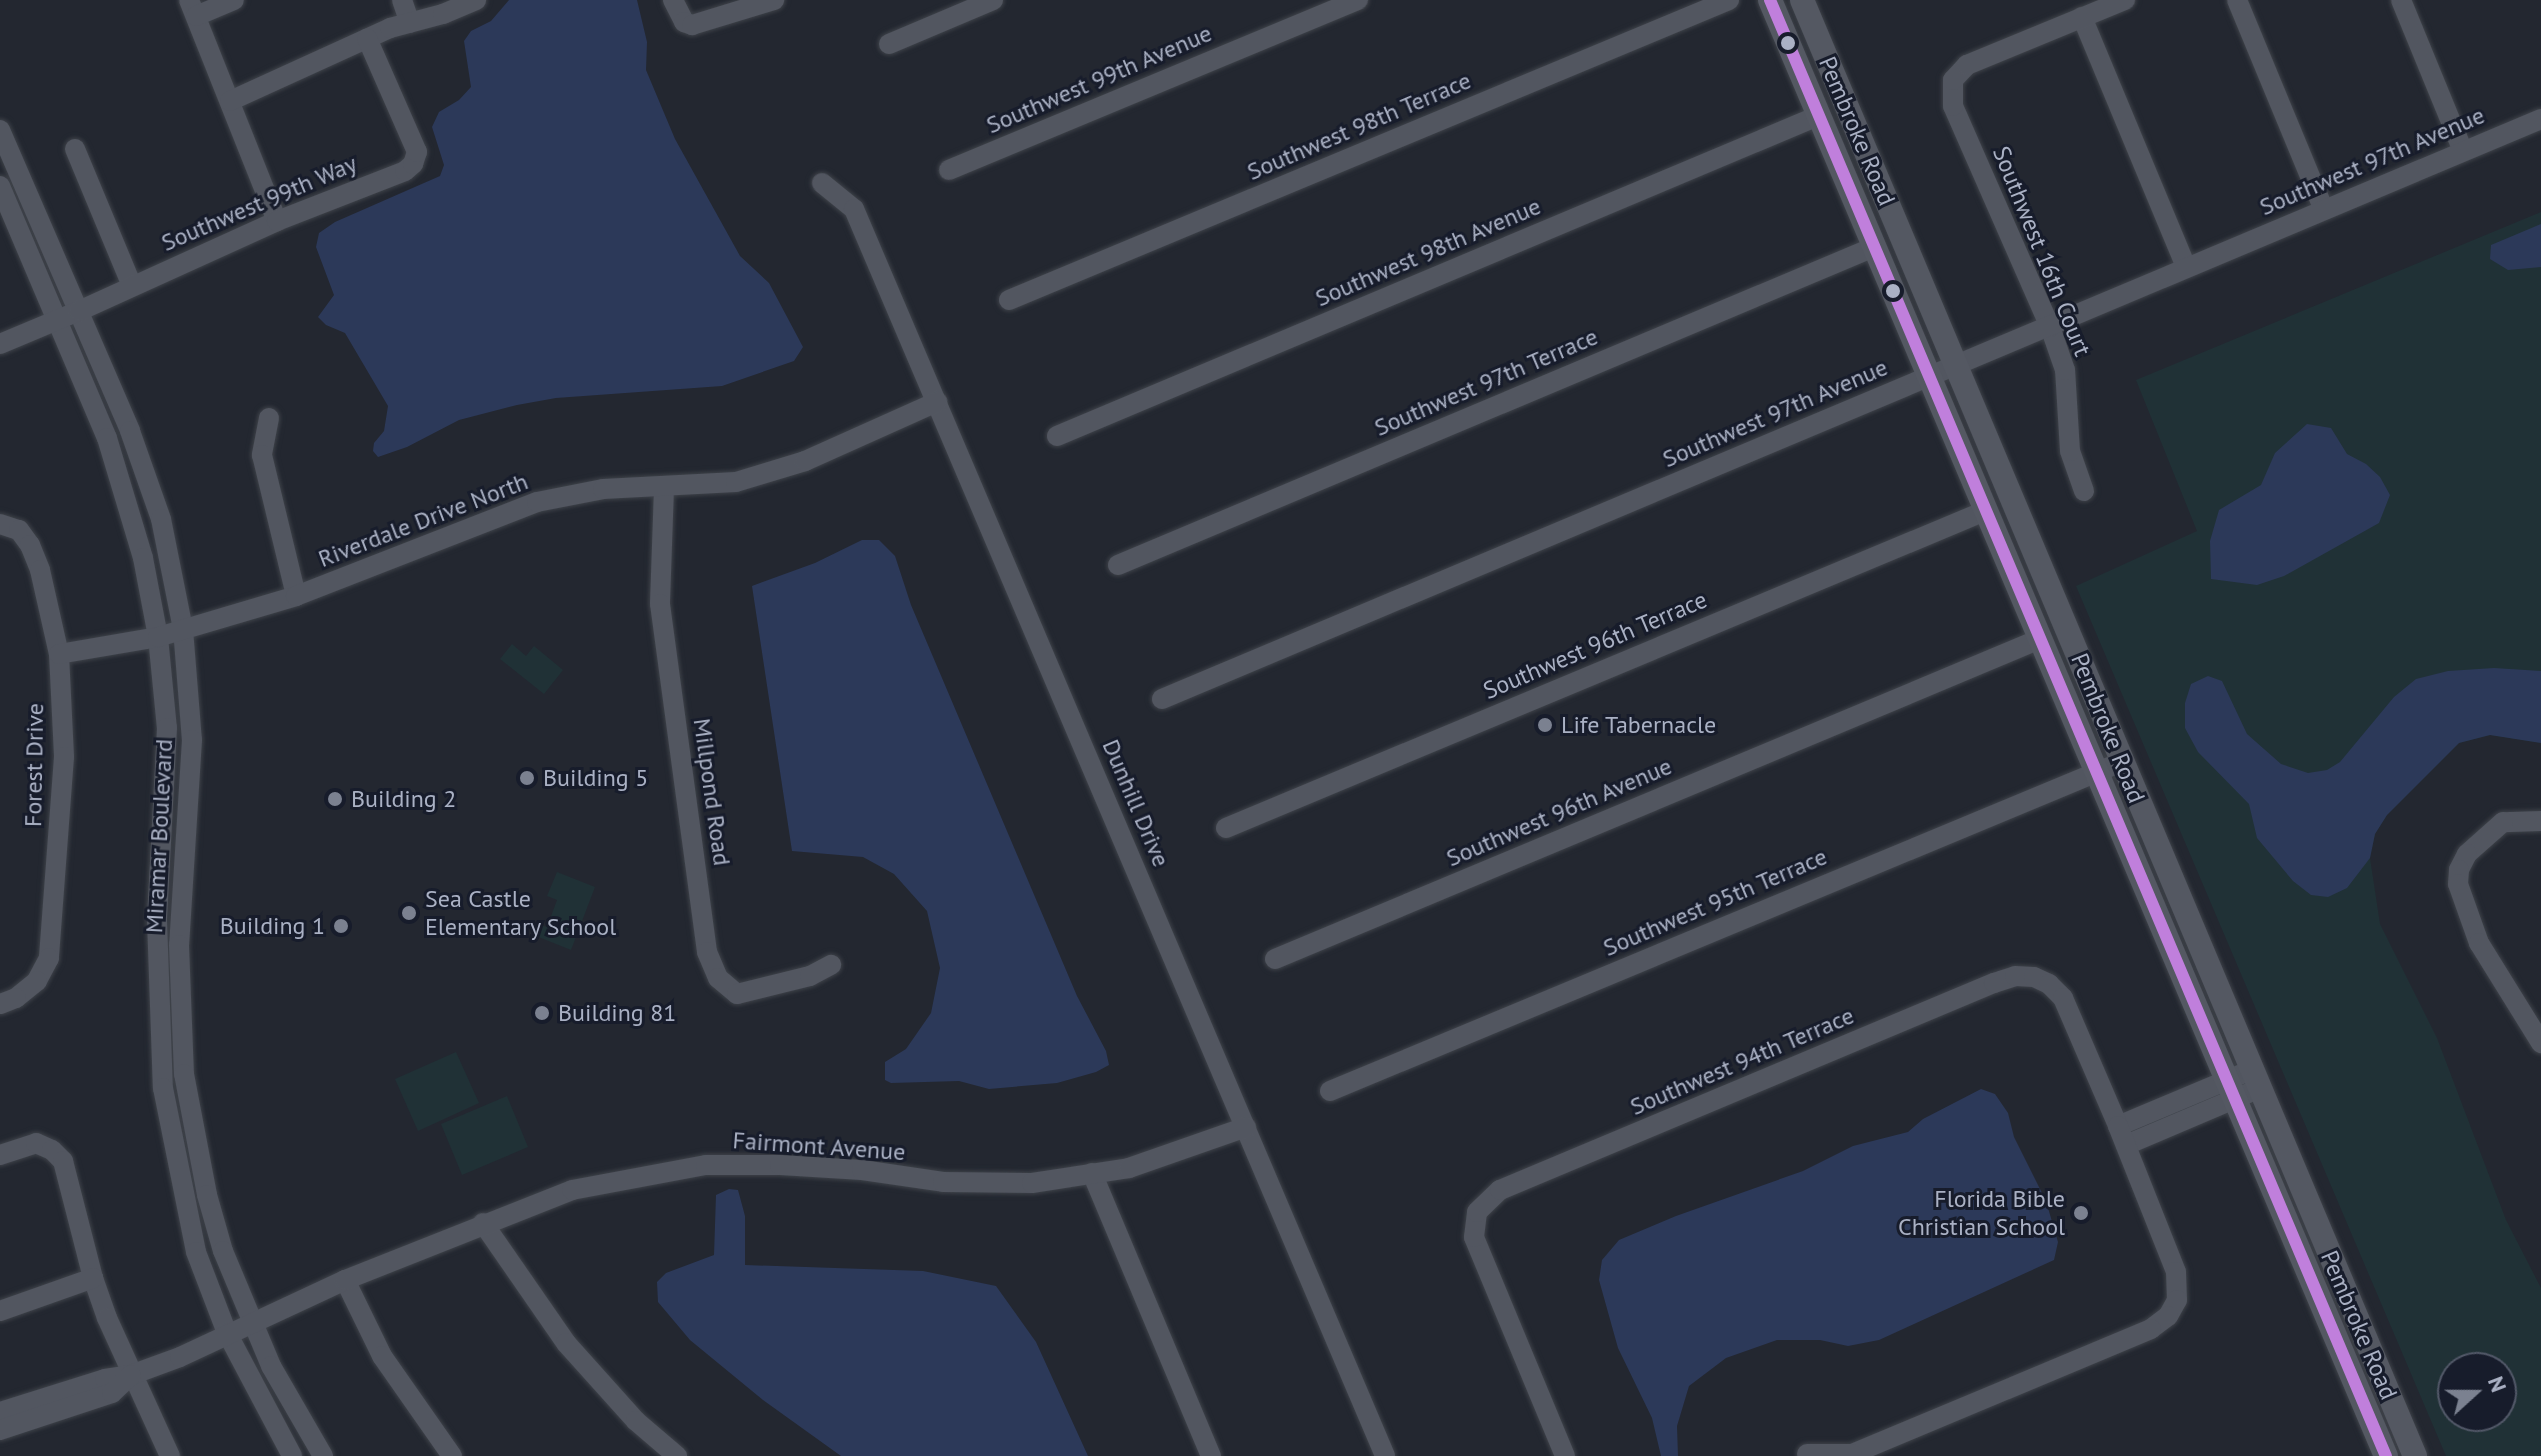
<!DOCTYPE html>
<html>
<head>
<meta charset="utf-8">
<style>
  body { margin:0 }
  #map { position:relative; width:2541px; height:1456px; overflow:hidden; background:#232730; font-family:"PT Sans",sans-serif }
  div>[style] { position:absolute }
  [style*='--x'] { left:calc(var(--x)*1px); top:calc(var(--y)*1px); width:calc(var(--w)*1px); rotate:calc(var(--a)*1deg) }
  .green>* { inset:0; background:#203136 }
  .water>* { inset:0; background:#2c3959 }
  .roads { filter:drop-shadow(0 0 2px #3e4249) drop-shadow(0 0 2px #3e4249) }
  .minor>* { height:20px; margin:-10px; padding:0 10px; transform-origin:10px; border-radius:10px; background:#525660 }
  .major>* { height:24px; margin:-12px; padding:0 12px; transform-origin:12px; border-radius:12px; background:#545862 }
  .bus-1>* { height:12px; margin:-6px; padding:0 6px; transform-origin:6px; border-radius:6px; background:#c07fdc }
  .dots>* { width:22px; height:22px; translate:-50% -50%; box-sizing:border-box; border:4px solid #171c2b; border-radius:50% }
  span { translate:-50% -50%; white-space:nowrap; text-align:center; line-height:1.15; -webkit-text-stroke:6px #171c2b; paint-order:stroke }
  .street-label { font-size:24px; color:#aab1c4 }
  .poi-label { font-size:24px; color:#aab1c4 }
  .left { translate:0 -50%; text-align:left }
  .right { translate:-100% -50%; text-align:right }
  .north { position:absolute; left:2437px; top:1352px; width:80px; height:80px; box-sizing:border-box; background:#171c2b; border:2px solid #525868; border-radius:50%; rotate:69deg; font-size:22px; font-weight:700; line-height:32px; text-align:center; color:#aab1c4 }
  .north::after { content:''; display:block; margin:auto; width:28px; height:36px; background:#7b8190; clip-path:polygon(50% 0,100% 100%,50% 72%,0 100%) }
</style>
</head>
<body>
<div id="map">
  <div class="green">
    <div style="clip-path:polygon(evenodd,2541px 212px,2541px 743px,2490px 735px,2459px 743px,2387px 815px,2375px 834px,2370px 858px,2380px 924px,2437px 1038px,2506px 1220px,2541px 1288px,2541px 1456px,2446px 1456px,2076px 586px,2197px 531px,2136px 380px,2541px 212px,2453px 1368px,2501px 1368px,2501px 1416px,2453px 1416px,2453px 1368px)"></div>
    <div style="clip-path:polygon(512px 644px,526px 656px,534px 646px,563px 670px,544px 694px,500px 659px)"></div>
    <div style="clip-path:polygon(557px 872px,595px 887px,571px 950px,531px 934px,535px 923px,547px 927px,557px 900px,547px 896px)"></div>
    <div style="clip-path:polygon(456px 1052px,479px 1103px,418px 1131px,395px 1079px)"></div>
    <div style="clip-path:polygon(507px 1096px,528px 1147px,462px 1175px,441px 1124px)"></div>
  </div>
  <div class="water">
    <div style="clip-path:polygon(509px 0,637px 0,647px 42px,646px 70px,675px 139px,740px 256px,769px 283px,803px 347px,794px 361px,722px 386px,556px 398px,517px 405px,459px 420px,407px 447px,378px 457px,373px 451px,374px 443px,384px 431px,388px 406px,345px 333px,326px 325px,318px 317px,334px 295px,316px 247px,319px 233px,335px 222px,440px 176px,444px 165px,432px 127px,439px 112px,459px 100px,471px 87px,464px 41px,471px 31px,491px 21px)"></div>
    <div style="clip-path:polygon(2541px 224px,2541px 267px,2508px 270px,2490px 259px,2491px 245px)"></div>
    <div style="clip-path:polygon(2307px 424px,2331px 428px,2347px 454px,2366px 464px,2380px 477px,2390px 495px,2379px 523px,2284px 576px,2257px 585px,2211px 579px,2210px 541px,2219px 510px,2261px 485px,2275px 453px)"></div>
    <div style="clip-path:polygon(862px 540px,879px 540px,895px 556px,911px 605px,1077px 996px,1106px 1051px,1109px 1065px,1096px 1072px,1057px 1083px,989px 1089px,959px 1081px,891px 1083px,885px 1080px,885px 1062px,906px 1049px,931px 1013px,940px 968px,927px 911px,894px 874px,863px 857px,792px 851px,752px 586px,815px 563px)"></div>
    <div style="clip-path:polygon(2494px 668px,2541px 671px,2541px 743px,2490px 735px,2459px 743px,2387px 815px,2375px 834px,2370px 858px,2347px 888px,2328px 897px,2311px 895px,2293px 881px,2257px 838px,2249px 804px,2198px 752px,2185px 728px,2185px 703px,2191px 684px,2208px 676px,2222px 681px,2247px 734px,2281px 764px,2308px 773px,2327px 770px,2340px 762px,2394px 697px,2416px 679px,2448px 671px)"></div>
    <div style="clip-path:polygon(1981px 1089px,1995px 1094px,2008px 1113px,2014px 1137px,2046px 1201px,2058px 1242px,2054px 1260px,1879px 1340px,1848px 1346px,1820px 1340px,1777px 1340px,1726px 1358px,1689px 1386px,1677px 1426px,1678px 1456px,1661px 1456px,1652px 1418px,1618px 1348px,1599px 1280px,1602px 1260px,1619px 1240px,1676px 1216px,1803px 1171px,1853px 1146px,1908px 1132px,1923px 1119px)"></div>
    <div style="clip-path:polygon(729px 1189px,738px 1190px,745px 1216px,745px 1265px,923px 1271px,996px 1286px,1036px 1342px,1088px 1456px,841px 1456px,763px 1400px,690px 1340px,658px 1302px,657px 1282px,666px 1273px,714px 1255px,716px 1195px)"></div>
  </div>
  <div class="roads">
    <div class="minor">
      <div style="--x:189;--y:0;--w:238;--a:68.3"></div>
      <div style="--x:402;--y:0;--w:24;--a:71"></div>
      <div style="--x:673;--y:0;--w:25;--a:63"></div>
      <div style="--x:684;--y:22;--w:9;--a:21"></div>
      <div style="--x:692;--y:25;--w:86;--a:-17"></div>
      <div style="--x:2237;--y:0;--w:227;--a:67.5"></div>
      <div style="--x:2401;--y:0;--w:163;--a:67.7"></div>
      <div style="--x:196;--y:16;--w:41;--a:-22.8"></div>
      <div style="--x:2082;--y:17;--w:271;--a:67.4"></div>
      <div style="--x:889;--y:44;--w:113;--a:-22.9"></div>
      <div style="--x:230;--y:101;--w:176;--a:-24.5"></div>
      <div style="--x:390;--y:28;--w:55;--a:-14.8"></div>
      <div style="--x:443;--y:14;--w:36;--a:-23"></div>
      <div style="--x:0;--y:130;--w:328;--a:66.6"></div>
      <div style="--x:130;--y:431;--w:93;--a:70.6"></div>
      <div style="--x:161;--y:519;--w:112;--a:78.7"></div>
      <div style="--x:183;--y:629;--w:111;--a:85.4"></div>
      <div style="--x:192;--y:740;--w:205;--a:93.6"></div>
      <div style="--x:179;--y:945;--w:129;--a:87.8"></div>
      <div style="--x:184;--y:1074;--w:123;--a:79.2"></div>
      <div style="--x:207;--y:1195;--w:58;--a:74.1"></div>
      <div style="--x:223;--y:1251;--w:125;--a:67.3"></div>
      <div style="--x:271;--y:1366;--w:104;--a:60"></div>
      <div style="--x:75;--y:149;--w:148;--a:67.4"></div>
      <div style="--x:949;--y:170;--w:443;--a:-22.6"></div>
      <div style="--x:822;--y:183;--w:41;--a:39.1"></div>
      <div style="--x:854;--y:209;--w:1355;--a:66.93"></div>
      <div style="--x:0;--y:186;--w:274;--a:67"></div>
      <div style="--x:107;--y:438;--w:125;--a:73.3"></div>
      <div style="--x:143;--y:558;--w:80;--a:79.2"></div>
      <div style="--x:158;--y:637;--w:91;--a:84.4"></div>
      <div style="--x:167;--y:728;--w:192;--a:93"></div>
      <div style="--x:157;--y:920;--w:168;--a:88"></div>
      <div style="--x:163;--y:1088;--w:167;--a:78.6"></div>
      <div style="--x:196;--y:1252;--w:87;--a:69.1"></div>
      <div style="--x:227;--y:1333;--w:139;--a:62.1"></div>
      <div style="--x:1009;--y:300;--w:780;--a:-22.62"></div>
      <div style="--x:0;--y:344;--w:86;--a:-22.7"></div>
      <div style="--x:79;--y:311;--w:217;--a:-24.4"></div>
      <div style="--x:277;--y:221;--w:137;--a:-21.3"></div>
      <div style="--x:405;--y:171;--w:11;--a:-41"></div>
      <div style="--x:413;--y:164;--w:13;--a:-72"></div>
      <div style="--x:417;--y:152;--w:124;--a:-113.7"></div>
      <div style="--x:269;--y:418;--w:38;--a:101"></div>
      <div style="--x:262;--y:455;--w:145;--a:76.4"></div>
      <div style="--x:1057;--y:436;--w:826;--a:-22.81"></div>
      <div style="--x:664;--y:488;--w:116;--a:92"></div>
      <div style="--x:660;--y:604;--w:351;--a:82.3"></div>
      <div style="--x:707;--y:952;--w:28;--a:67"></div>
      <div style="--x:718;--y:978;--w:25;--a:40"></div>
      <div style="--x:737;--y:994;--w:75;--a:-13.9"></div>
      <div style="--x:810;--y:976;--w:24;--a:-28"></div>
      <div style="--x:2084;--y:491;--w:42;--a:-109.3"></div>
      <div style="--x:2070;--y:451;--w:81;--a:-93.5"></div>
      <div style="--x:2065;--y:370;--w:46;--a:-109.2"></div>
      <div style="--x:2050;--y:327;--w:241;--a:-113.7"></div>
      <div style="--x:1953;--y:106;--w:26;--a:-90"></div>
      <div style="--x:1953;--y:80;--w:21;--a:-47"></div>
      <div style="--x:1967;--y:65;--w:171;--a:-22.4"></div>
      <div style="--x:0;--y:524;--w:20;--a:18"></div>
      <div style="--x:19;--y:530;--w:19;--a:54"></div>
      <div style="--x:30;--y:545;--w:27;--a:68"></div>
      <div style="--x:40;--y:570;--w:86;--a:77.3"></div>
      <div style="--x:59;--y:654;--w:103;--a:87.2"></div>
      <div style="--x:64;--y:757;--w:202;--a:94.3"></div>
      <div style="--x:49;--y:958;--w:26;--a:118"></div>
      <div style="--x:37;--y:981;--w:27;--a:141"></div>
      <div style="--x:16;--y:998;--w:17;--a:159"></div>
      <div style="--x:1118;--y:565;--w:820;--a:-22.81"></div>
      <div style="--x:59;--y:654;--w:100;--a:-9.7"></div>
      <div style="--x:158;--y:637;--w:144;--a:-16.5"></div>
      <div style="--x:296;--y:596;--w:259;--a:-21.3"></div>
      <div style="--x:537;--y:502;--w:67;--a:-11.1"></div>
      <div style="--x:603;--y:489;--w:133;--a:-3"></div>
      <div style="--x:736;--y:482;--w:72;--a:-16.9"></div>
      <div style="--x:805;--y:461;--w:145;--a:-24.1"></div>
      <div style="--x:1162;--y:699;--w:1496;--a:-22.81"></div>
      <div style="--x:2541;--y:821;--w:38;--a:178"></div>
      <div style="--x:2503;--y:822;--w:48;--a:138.4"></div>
      <div style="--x:2467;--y:854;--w:18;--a:117"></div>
      <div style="--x:2459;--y:870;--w:14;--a:94"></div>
      <div style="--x:2458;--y:884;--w:63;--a:70.4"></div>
      <div style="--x:2479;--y:943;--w:118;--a:58.2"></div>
      <div style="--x:1226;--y:828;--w:823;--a:-22.67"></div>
      <div style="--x:1275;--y:959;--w:829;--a:-22.7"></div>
      <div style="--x:1330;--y:1091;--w:857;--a:-22.58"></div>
      <div style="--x:2118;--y:1126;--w:144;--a:-22.8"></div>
      <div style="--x:2126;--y:1145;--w:143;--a:-23"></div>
      <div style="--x:0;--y:1155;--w:38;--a:-18"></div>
      <div style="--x:36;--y:1143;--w:17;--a:24"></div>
      <div style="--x:52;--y:1150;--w:16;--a:45"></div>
      <div style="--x:63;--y:1161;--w:121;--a:75.6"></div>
      <div style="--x:93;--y:1278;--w:42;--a:70.7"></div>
      <div style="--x:107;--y:1318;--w:152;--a:65.5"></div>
      <div style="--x:1092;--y:1173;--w:307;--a:67.2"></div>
      <div style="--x:483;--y:1223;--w:146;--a:55.3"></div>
      <div style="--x:566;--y:1343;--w:105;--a:48.1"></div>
      <div style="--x:636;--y:1421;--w:54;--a:40.5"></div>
      <div style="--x:345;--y:1280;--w:85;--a:64"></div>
      <div style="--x:382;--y:1356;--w:122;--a:55"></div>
      <div style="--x:0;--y:1311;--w:99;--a:-19.5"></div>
      <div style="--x:0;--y:1412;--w:110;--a:-17.4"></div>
      <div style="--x:105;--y:1379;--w:26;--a:-9"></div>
      <div style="--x:131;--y:1375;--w:52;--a:-20.2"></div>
      <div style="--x:180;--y:1357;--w:182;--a:-25"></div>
      <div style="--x:345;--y:1280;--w:244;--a:-21.6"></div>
      <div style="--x:572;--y:1190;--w:136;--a:-10.6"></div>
      <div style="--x:706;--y:1165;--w:74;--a:0"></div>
      <div style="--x:780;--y:1165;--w:82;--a:3.5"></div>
      <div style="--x:862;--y:1170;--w:82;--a:8.4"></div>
      <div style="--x:943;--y:1182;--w:89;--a:0.6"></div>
      <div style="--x:1032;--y:1183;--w:98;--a:-8.8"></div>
      <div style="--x:1129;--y:1168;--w:124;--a:-19.3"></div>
      <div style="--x:0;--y:1430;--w:118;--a:-18.3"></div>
      <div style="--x:112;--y:1393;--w:26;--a:-43"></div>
      <div style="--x:1565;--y:1456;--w:237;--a:-112.6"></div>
      <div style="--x:1474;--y:1237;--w:25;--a:-83"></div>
      <div style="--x:1477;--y:1212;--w:32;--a:-44"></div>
      <div style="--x:1500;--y:1190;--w:536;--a:-22.74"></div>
      <div style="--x:1994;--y:983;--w:22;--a:-18"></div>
      <div style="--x:2015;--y:976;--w:19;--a:3"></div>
      <div style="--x:2034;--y:977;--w:17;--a:25"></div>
      <div style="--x:2049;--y:984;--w:20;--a:45"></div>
      <div style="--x:2063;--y:998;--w:139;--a:66.7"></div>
      <div style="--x:2118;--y:1126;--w:157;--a:68.3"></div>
      <div style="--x:2176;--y:1272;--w:28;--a:88"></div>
      <div style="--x:2177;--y:1300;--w:18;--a:119"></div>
      <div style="--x:2168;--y:1316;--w:21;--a:143"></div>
      <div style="--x:2151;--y:1329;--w:324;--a:157.3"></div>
      <div style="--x:1852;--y:1454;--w:45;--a:180"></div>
    </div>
    <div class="major">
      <div style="--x:1770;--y:0;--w:1581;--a:67.07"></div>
      <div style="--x:1802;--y:0;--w:1580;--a:67.17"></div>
    </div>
  </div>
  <div class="bus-1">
    <div style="--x:1770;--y:0;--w:1581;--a:67.07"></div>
  </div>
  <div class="dots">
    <div style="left:1788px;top:43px;background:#aab1c4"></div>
    <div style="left:1893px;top:291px;background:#aab1c4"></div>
    <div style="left:1545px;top:725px;background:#7b8190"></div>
    <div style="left:527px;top:778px;background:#7b8190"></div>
    <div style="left:335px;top:799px;background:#7b8190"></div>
    <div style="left:409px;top:913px;background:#7b8190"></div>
    <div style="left:341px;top:926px;background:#7b8190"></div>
    <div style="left:542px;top:1013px;background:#7b8190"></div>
    <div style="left:2081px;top:1213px;background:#7b8190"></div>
  </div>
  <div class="street-label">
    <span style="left:1099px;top:79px;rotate:-23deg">Southwest 99th Avenue</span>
    <span style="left:1359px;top:126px;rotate:-23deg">Southwest 98th Terrace</span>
    <span style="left:1857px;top:131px;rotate:67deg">Pembroke Road</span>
    <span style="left:2372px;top:161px;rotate:-23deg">Southwest 97th Avenue</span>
    <span style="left:259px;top:203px;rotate:-23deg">Southwest 99th Way</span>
    <span style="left:2042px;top:251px;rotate:68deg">Southwest 16th Court</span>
    <span style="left:1428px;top:252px;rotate:-23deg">Southwest 98th Avenue</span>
    <span style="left:1486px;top:382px;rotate:-23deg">Southwest 97th Terrace</span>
    <span style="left:1775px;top:413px;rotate:-23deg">Southwest 97th Avenue</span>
    <span style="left:423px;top:520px;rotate:-21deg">Riverdale Drive North</span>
    <span style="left:1595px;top:645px;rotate:-23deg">Southwest 96th Terrace</span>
    <span style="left:2108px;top:728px;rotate:68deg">Pembroke Road</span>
    <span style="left:34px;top:765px;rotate:-89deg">Forest Drive</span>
    <span style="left:712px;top:792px;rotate:82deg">Millpond Road</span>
    <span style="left:1136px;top:803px;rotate:67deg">Dunhill Drive</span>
    <span style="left:1559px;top:812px;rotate:-23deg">Southwest 96th Avenue</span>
    <span style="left:159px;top:836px;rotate:-87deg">Miramar Boulevard</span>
    <span style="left:1715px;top:902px;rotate:-23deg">Southwest 95th Terrace</span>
    <span style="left:1742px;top:1061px;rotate:-23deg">Southwest 94th Terrace</span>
    <span style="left:819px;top:1146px;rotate:4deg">Fairmont Avenue</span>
    <span style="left:2359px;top:1325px;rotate:67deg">Pembroke Road</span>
  </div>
  <div class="poi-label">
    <span class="left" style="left:1561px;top:725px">Life Tabernacle</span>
    <span class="left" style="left:543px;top:778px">Building 5</span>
    <span class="left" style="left:351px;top:799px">Building 2</span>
    <span class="left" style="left:425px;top:913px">Sea Castle<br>Elementary School</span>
    <span class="right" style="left:325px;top:926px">Building 1</span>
    <span class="left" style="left:558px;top:1013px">Building 81</span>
    <span class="right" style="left:2065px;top:1213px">Florida Bible<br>Christian School</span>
  </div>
  <div class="north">N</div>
</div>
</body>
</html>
